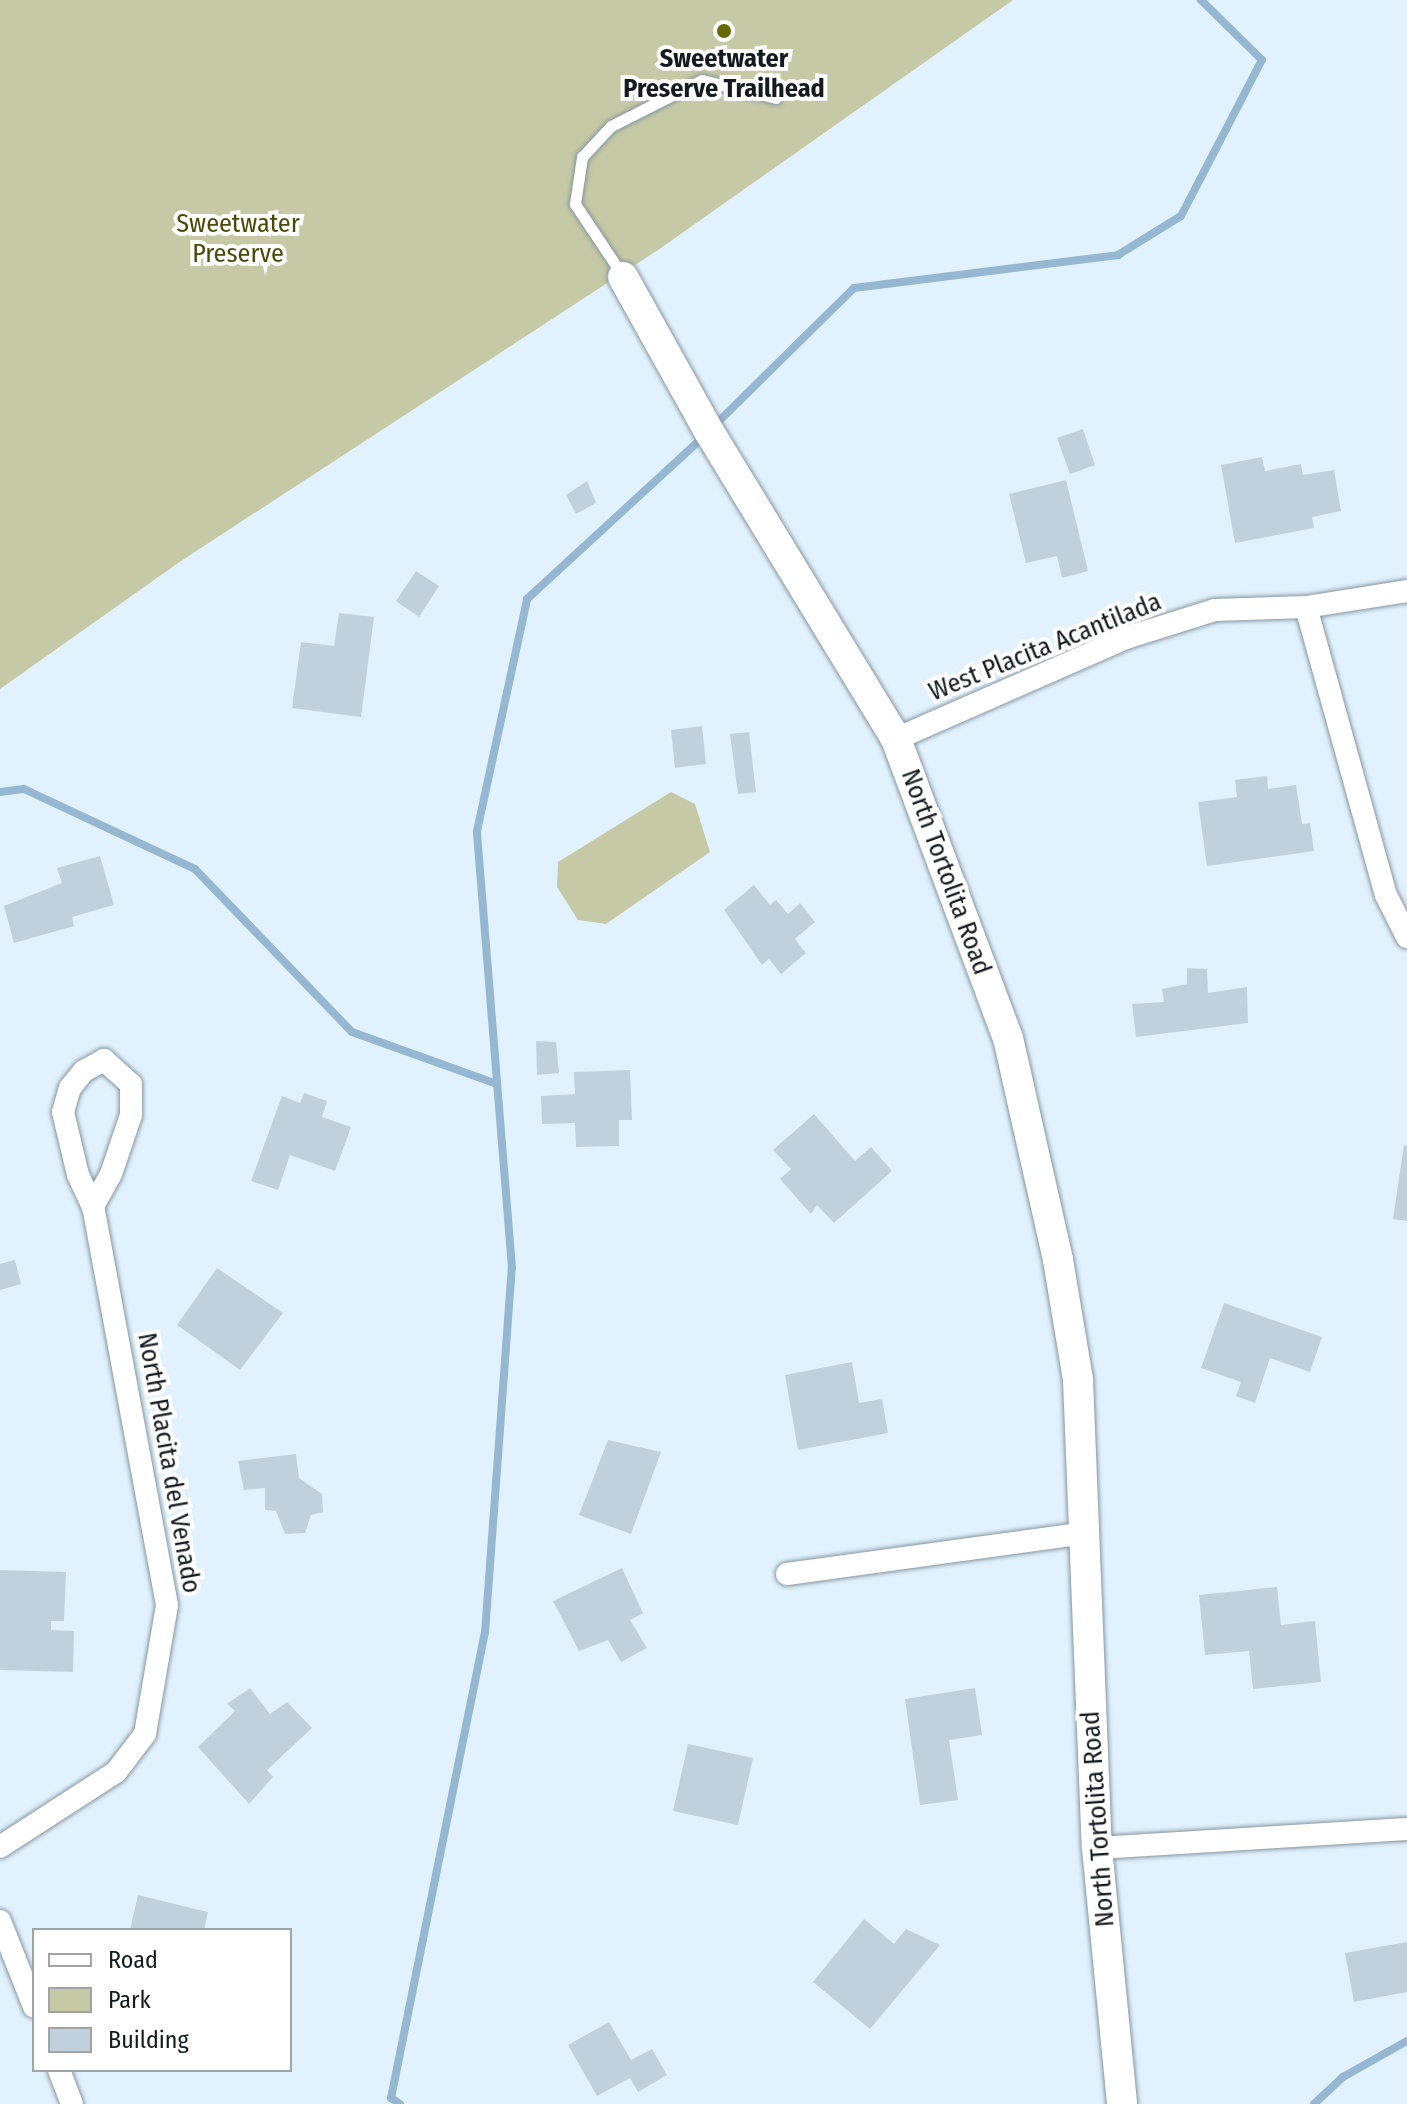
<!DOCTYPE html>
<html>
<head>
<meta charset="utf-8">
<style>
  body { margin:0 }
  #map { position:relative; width:1407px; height:2104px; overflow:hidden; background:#e1f2fe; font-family:"Fira Sans Condensed",sans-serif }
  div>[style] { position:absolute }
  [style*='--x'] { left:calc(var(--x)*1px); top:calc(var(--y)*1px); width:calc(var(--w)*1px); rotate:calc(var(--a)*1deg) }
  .green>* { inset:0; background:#c6c9a5 }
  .stream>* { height:8px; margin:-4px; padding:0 4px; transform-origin:4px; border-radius:4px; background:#95b7d2 }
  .building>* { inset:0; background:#c1d0dd }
  .roads { filter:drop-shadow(0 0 2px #8796a1) drop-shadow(0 0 2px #8796a1) }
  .lane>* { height:11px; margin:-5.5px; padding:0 5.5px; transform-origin:5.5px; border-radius:5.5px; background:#fff }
  .street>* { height:22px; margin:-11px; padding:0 11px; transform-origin:11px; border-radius:11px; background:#fff }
  .secondary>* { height:30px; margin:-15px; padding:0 15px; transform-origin:15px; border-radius:15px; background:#fff }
  .dots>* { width:22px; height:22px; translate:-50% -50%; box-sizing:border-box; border:4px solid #fff; border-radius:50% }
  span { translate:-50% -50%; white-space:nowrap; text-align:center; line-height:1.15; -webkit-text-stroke:8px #fff; paint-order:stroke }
  .poi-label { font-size:26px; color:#141a1f; font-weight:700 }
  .park-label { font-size:26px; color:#4a4a06 }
  .street-label { font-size:26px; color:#141a1f }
  .legend { position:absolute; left:32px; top:1928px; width:260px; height:144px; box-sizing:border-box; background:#fff; border:2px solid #a1a3a5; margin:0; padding:10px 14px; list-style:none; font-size:24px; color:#141a1f }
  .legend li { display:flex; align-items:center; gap:16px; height:40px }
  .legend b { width:40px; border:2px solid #a1a3a5 }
</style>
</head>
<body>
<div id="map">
  <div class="green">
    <div style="clip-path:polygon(0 0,1013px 0,658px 250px,181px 561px,0 689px)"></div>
    <div style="clip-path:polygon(671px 792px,695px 804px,710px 852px,606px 924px,578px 920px,557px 887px,558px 862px)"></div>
  </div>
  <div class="stream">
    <div style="--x:713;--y:427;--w:198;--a:-44.6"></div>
    <div style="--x:854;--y:288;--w:266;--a:-7.1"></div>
    <div style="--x:1118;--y:255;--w:74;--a:-31.8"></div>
    <div style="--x:1181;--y:216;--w:176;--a:-62.6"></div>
    <div style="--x:1262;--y:60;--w:86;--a:-135.5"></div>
    <div style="--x:0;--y:792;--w:24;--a:-7"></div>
    <div style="--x:24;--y:789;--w:189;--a:25.1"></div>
    <div style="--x:195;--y:869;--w:226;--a:46.1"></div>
    <div style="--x:352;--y:1032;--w:154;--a:19.7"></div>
    <div style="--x:400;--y:2104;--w:11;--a:-146"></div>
    <div style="--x:391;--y:2098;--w:474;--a:-78.6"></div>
    <div style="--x:485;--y:1633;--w:366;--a:-85.8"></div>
    <div style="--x:512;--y:1268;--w:438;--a:-94.6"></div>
    <div style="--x:477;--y:831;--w:237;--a:-77.8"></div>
    <div style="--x:527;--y:599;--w:239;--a:-42.6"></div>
    <div style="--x:1314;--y:2104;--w:40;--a:-43"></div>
    <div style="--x:1343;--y:2077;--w:73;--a:-29.4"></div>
  </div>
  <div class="building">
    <div style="clip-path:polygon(1083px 429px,1095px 465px,1070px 474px,1057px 438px)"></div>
    <div style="clip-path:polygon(1262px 457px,1265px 471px,1301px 464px,1303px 475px,1334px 470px,1341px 511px,1312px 517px,1314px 528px,1235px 543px,1221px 465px)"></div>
    <div style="clip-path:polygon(1066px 480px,1088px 571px,1062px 578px,1057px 556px,1026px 563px,1009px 494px)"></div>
    <div style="clip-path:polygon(587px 481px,596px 503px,576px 514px,566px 495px)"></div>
    <div style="clip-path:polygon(416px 571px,439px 586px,419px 617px,396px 601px)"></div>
    <div style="clip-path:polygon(339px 613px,374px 617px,361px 717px,292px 708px,301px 642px,334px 646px)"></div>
    <div style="clip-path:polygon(702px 726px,706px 764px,675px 768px,671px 730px)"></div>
    <div style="clip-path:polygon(749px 732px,756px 792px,738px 794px,730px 734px)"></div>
    <div style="clip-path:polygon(1267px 776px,1268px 789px,1296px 785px,1302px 824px,1310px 823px,1314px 851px,1207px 866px,1198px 802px,1237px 797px,1235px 780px)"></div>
    <div style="clip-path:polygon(100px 856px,114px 905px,72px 917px,74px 926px,14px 943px,4px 906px,62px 883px,57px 868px)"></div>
    <div style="clip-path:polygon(754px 885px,770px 905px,776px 900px,788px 914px,800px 903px,815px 922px,795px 939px,806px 953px,781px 974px,769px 959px,762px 965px,724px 910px)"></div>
    <div style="clip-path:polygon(1187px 968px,1207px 969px,1208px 993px,1247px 987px,1248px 1023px,1136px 1037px,1132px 1004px,1164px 1002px,1162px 989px,1187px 984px)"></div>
    <div style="clip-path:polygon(536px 1041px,556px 1042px,559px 1073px,537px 1075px)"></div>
    <div style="clip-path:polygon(630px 1070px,632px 1120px,619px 1120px,619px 1146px,576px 1147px,575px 1123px,542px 1124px,541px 1096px,575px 1094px,574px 1072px)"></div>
    <div style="clip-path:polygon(304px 1093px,327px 1101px,322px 1117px,351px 1127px,335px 1171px,290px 1155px,278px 1190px,251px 1181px,282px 1096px,300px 1103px)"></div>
    <div style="clip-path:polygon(814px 1114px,855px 1161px,871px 1147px,892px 1171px,834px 1223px,817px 1205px,811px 1214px,780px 1179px,791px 1169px,773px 1150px)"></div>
    <div style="clip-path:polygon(1404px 1145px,1407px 1146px,1407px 1221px,1393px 1219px)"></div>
    <div style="clip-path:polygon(15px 1260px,21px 1284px,0 1290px,0 1264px)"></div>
    <div style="clip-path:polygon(217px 1268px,283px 1313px,240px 1370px,177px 1325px)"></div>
    <div style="clip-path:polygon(1224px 1303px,1322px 1337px,1310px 1372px,1270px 1358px,1255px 1403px,1236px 1396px,1241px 1382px,1201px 1368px)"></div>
    <div style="clip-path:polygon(852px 1362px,859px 1403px,882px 1399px,888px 1433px,798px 1450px,785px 1375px)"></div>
    <div style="clip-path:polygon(608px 1440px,661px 1452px,631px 1534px,579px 1515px)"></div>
    <div style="clip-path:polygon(296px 1454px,299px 1478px,322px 1494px,323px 1512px,311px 1515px,305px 1533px,285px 1534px,276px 1511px,265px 1510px,265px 1488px,244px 1490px,238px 1461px)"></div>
    <div style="clip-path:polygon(622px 1568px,643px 1613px,630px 1620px,647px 1648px,621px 1662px,608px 1640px,579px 1651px,553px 1601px)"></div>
    <div style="clip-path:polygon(0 1570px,66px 1572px,64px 1621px,51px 1621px,51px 1630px,74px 1631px,73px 1672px,0 1670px)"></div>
    <div style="clip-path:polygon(1277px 1587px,1281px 1625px,1315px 1621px,1321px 1682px,1253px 1689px,1249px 1651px,1205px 1655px,1199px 1595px)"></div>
    <div style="clip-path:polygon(250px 1688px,270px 1714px,287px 1702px,312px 1728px,267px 1770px,273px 1777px,249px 1804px,198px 1747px,235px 1711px,227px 1704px)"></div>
    <div style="clip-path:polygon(975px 1688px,982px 1735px,949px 1740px,958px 1800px,920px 1805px,905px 1699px)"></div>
    <div style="clip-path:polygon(688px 1744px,753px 1758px,738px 1825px,673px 1811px)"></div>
    <div style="clip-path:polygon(138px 1895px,208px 1912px,204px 1930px,130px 1930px)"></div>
    <div style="clip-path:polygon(864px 1919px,894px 1944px,906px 1929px,940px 1945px,870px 2029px,813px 1982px)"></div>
    <div style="clip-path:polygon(1407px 1942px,1407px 1992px,1354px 2002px,1345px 1953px)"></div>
    <div style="clip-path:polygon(609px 2022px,631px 2060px,652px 2049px,667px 2075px,638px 2092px,630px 2078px,597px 2096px,568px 2045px)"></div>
  </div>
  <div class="roads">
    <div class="lane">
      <div style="--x:623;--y:276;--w:87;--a:-123.7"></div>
      <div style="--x:575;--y:204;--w:48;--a:-81.5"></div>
      <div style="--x:582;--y:157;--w:42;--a:-46.9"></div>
      <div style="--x:611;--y:126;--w:102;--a:-26.8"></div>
      <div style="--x:702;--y:80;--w:76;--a:13.7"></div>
    </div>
    <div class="street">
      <div style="--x:1306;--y:607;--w:299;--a:74.5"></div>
      <div style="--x:1386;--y:895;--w:47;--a:63.4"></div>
      <div style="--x:896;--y:739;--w:251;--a:-23.7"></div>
      <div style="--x:1126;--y:638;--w:93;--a:-17.5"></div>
      <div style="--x:1215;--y:610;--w:91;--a:-1.9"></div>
      <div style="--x:1306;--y:607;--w:102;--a:-9"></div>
      <div style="--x:787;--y:1574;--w:301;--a:-7.8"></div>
      <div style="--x:0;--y:1847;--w:138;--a:-32.9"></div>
      <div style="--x:116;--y:1772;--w:48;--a:-52.7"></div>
      <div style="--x:145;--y:1734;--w:131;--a:-80.3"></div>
      <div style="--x:167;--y:1605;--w:405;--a:-100.5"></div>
      <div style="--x:93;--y:1207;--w:35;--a:-115"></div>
      <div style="--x:78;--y:1175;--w:65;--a:-103.4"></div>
      <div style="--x:63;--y:1112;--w:25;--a:-74"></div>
      <div style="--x:70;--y:1088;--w:22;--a:-51"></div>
      <div style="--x:84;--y:1071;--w:23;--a:-29"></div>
      <div style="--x:104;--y:1060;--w:36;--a:42"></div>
      <div style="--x:131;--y:1084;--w:31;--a:90"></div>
      <div style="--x:131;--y:1115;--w:62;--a:108.7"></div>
      <div style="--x:111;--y:1174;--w:38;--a:119"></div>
      <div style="--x:1097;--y:1848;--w:311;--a:-3.5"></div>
      <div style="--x:0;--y:1921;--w:92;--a:68.4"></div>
      <div style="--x:59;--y:2070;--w:36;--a:69"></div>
    </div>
    <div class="secondary">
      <div style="--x:623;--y:277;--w:179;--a:60.9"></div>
      <div style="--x:710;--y:433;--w:358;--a:58.7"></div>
      <div style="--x:896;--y:739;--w:319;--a:69.5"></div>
      <div style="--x:1008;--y:1038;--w:228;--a:77.3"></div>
      <div style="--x:1058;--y:1260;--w:122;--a:80.5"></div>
      <div style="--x:1078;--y:1380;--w:468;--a:87.7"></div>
      <div style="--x:1097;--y:1848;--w:257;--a:84.4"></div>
    </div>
  </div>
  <div class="dots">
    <div style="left:724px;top:31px;background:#676804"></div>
  </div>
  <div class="poi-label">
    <span style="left:724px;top:74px">Sweetwater<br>Preserve Trailhead</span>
  </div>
  <div class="park-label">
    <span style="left:238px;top:239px">Sweetwater<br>Preserve</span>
  </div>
  <div class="street-label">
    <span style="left:1045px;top:647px;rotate:-22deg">West Placita Acantilada</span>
    <span style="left:946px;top:872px;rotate:70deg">North Tortolita Road</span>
    <span style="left:169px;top:1463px;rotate:80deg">North Placita del Venado</span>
    <span style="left:1098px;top:1819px;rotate:-94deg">North Tortolita Road</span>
  </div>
  <ul class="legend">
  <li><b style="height:10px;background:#fff"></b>Road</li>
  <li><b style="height:22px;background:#c6c9a5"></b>Park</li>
  <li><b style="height:22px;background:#c1d0dd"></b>Building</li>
  </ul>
</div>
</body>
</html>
